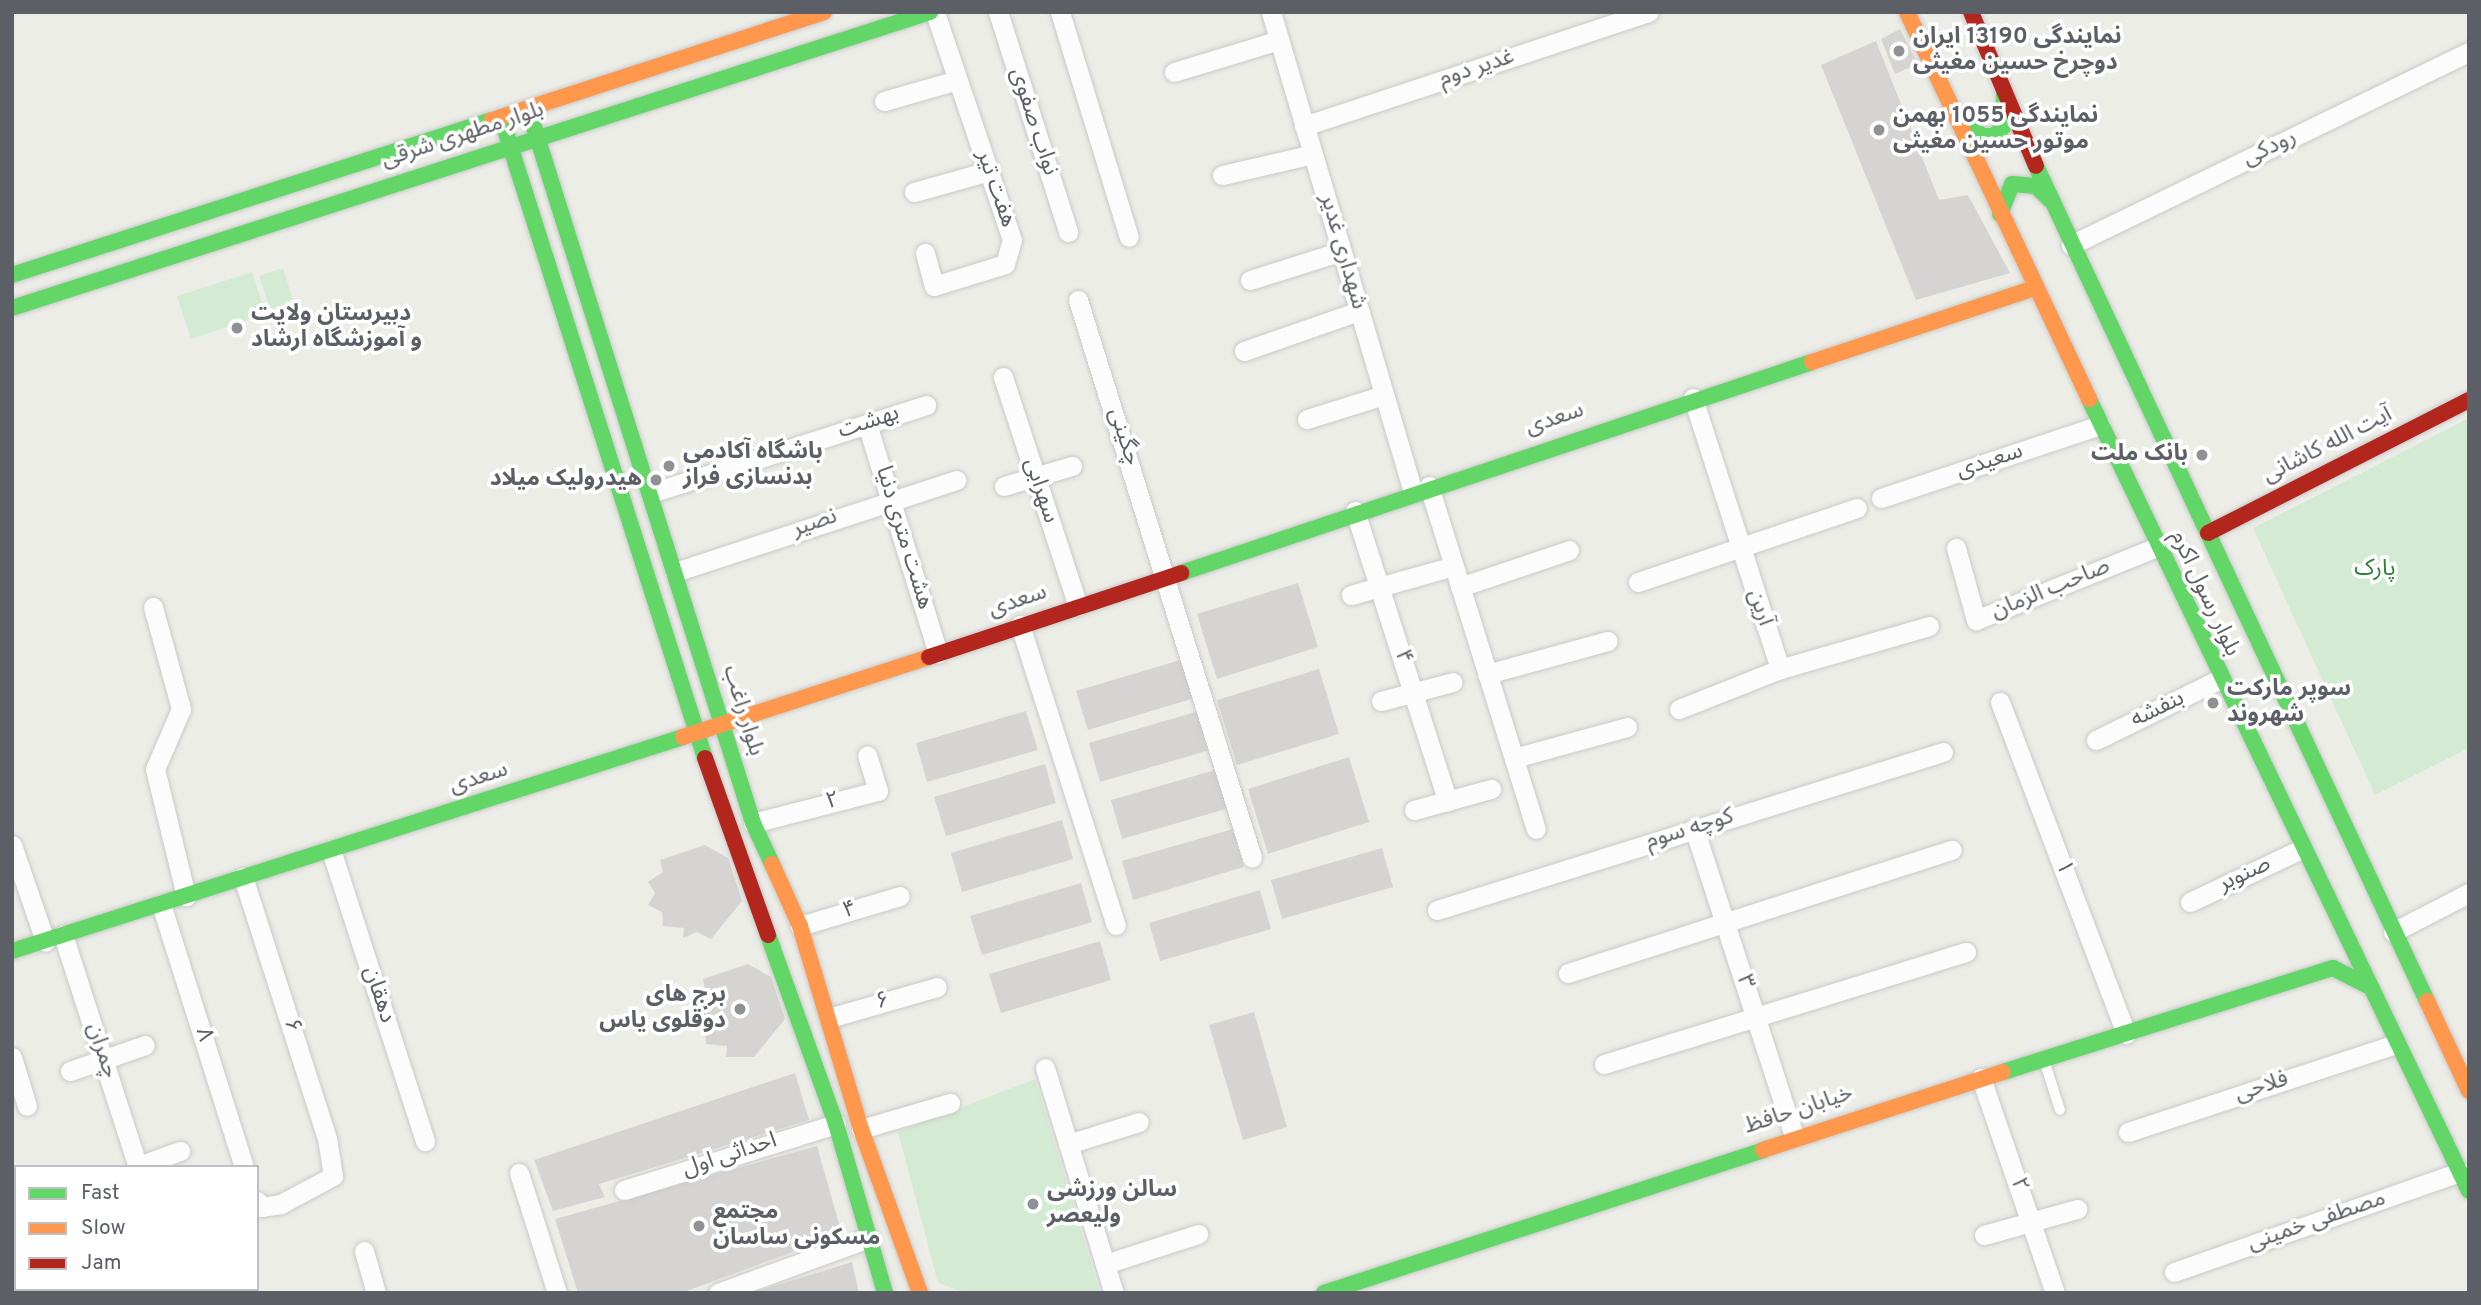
<!DOCTYPE html>
<html>
<head>
<meta charset="utf-8">
<style>
  body { margin:0 }
  #map { position:relative; width:2481px; height:1305px; overflow:hidden; background:#edede8; font-family:Overpass,"Noto Sans Arabic",sans-serif }
  div>[style] { position:absolute }
  [style*='--x'] { left:calc(var(--x)*1px); top:calc(var(--y)*1px); width:calc(var(--w)*1px); rotate:calc(var(--a)*1deg) }
  .green>* { inset:0; background:#d4ebd3 }
  .building>* { inset:0; background:#d5d4d2 }
  .roads { filter:drop-shadow(0 0 2px #c9cac8) drop-shadow(0 0 2px #c9cac8) }
  .lane>* { height:10px; margin:-5px; padding:0 5px; transform-origin:5px; border-radius:5px; background:#fcfcfc }
  .street>* { height:19px; margin:-9.5px; padding:0 9.5px; transform-origin:9.5px; border-radius:9.5px; background:#fcfcfc }
  .fast>* { height:16px; margin:-8px; padding:0 8px; transform-origin:8px; border-radius:8px; background:#63d668 }
  .slow>* { height:16px; margin:-8px; padding:0 8px; transform-origin:8px; border-radius:8px; background:#ff974d }
  .jam>* { height:16px; margin:-8px; padding:0 8px; transform-origin:8px; border-radius:8px; background:#b3261e }
  .dots>* { width:19px; height:19px; translate:-50% -50%; box-sizing:border-box; border:4px solid #fff; border-radius:50% }
  span { translate:-50% -50%; white-space:nowrap; text-align:center; line-height:1.15; -webkit-text-stroke:7px #fff; paint-order:stroke }
  .poi-label { font-size:23px; color:#5c6066; font-weight:700 }
  .left { translate:0 -50%; text-align:left }
  .right { translate:-100% -50%; text-align:right }
  .street-label { font-size:23px; color:#5c6066 }
  .park-label { font-size:23px; color:#2e8337 }
  .frame { position:absolute; inset:0; border:14px solid #5c6066; pointer-events:none }
  .legend { position:absolute; left:14px; top:1165px; width:245px; height:126px; box-sizing:border-box; background:#fff; border:2px solid #bebfc2; margin:0; padding:9px 12px; list-style:none; font-size:21px; color:#5c6066 }
  .legend li { display:flex; align-items:center; gap:14px; height:35px }
  .legend b { width:35px; border:2px solid #bebfc2 }
</style>
</head>
<body>
<div id="map">
  <div class="green">
    <div style="clip-path:polygon(283px 268px,298px 317px,275px 324px,259px 276px)"></div>
    <div style="clip-path:polygon(252px 272px,266px 314px,191px 339px,177px 296px)"></div>
    <div style="clip-path:polygon(2469px 418px,2469px 748px,2375px 795px,2253px 528px)"></div>
    <div style="clip-path:polygon(1035px 1079px,1100px 1293px,966px 1293px,938px 1283px,898px 1132px)"></div>
  </div>
  <div class="building">
    <div style="clip-path:polygon(1900px 29px,1918px 64px,1895px 74px,1881px 39px)"></div>
    <div style="clip-path:polygon(1876px 41px,1939px 200px,1968px 195px,2010px 273px,1916px 300px,1821px 65px)"></div>
    <div style="clip-path:polygon(1298px 583px,1318px 647px,1217px 679px,1197px 614px)"></div>
    <div style="clip-path:polygon(1187px 658px,1198px 697px,1088px 730px,1076px 691px)"></div>
    <div style="clip-path:polygon(1319px 669px,1339px 734px,1237px 765px,1217px 700px)"></div>
    <div style="clip-path:polygon(1026px 711px,1038px 750px,927px 782px,916px 743px)"></div>
    <div style="clip-path:polygon(1199px 711px,1210px 750px,1100px 782px,1089px 743px)"></div>
    <div style="clip-path:polygon(1349px 757px,1369px 822px,1268px 854px,1248px 789px)"></div>
    <div style="clip-path:polygon(1045px 764px,1056px 803px,946px 836px,934px 797px)"></div>
    <div style="clip-path:polygon(1222px 768px,1233px 807px,1122px 839px,1111px 800px)"></div>
    <div style="clip-path:polygon(1062px 820px,1073px 859px,962px 892px,951px 853px)"></div>
    <div style="clip-path:polygon(1233px 829px,1244px 867px,1133px 900px,1122px 861px)"></div>
    <div style="clip-path:polygon(705px 845px,728px 858px,742px 901px,711px 939px,697px 932px,683px 938px,684px 928px,663px 926px,662px 912px,648px 905px,655px 893px,648px 882px,663px 872px,660px 860px)"></div>
    <div style="clip-path:polygon(1382px 848px,1393px 887px,1282px 919px,1271px 880px)"></div>
    <div style="clip-path:polygon(1081px 883px,1092px 922px,982px 955px,970px 916px)"></div>
    <div style="clip-path:polygon(1260px 890px,1271px 929px,1160px 961px,1149px 923px)"></div>
    <div style="clip-path:polygon(1100px 941px,1111px 980px,1001px 1013px,989px 974px)"></div>
    <div style="clip-path:polygon(748px 964px,771px 977px,785px 1019px,754px 1057px,726px 1057px,727px 1046px,706px 1044px,705px 1030px,691px 1024px,698px 1011px,691px 1000px,705px 990px,703px 979px)"></div>
    <div style="clip-path:polygon(1254px 1012px,1287px 1127px,1243px 1140px,1209px 1025px)"></div>
    <div style="clip-path:polygon(795px 1073px,809px 1120px,599px 1184px,605px 1197px,553px 1211px,534px 1160px)"></div>
    <div style="clip-path:polygon(817px 1146px,842px 1234px,681px 1293px,578px 1293px,555px 1219px)"></div>
    <div style="clip-path:polygon(852px 1262px,859px 1293px,755px 1293px,755px 1292px)"></div>
  </div>
  <div class="roads">
    <div class="lane">
      <div style="--x:2045;--y:1063;--w:49;--a:72.3"></div>
    </div>
    <div class="street">
      <div style="--x:998;--y:12;--w:231;--a:72.3"></div>
      <div style="--x:1060;--y:12;--w:235;--a:73"></div>
      <div style="--x:1271;--y:12;--w:501;--a:73.52"></div>
      <div style="--x:1174;--y:72;--w:110;--a:-16.9"></div>
      <div style="--x:884;--y:101;--w:76;--a:-16"></div>
      <div style="--x:1304;--y:126;--w:363;--a:-18.3"></div>
      <div style="--x:1222;--y:175;--w:93;--a:-13"></div>
      <div style="--x:914;--y:192;--w:78;--a:-15.6"></div>
      <div style="--x:2071;--y:245;--w:442;--a:-25.9"></div>
      <div style="--x:925;--y:253;--w:34;--a:75"></div>
      <div style="--x:934;--y:286;--w:74;--a:-17.2"></div>
      <div style="--x:1005;--y:264;--w:25;--a:-74"></div>
      <div style="--x:1012;--y:240;--w:241;--a:-108.7"></div>
      <div style="--x:1250;--y:280;--w:96;--a:-17.5"></div>
      <div style="--x:1078;--y:300;--w:584;--a:72.68"></div>
      <div style="--x:1244;--y:351;--w:122;--a:-19.2"></div>
      <div style="--x:1003;--y:377;--w:241;--a:71.9"></div>
      <div style="--x:1693;--y:398;--w:285;--a:72.2"></div>
      <div style="--x:1780;--y:669;--w:155;--a:-16.1"></div>
      <div style="--x:1307;--y:419;--w:81;--a:-17.3"></div>
      <div style="--x:867;--y:424;--w:240;--a:72.8"></div>
      <div style="--x:1004;--y:486;--w:71;--a:-16.4"></div>
      <div style="--x:1429;--y:486;--w:359;--a:72.7"></div>
      <div style="--x:651;--y:493;--w:289;--a:-17.7"></div>
      <div style="--x:1881;--y:498;--w:231;--a:-18.4"></div>
      <div style="--x:1355;--y:511;--w:305;--a:72.3"></div>
      <div style="--x:1956;--y:548;--w:75;--a:74.5"></div>
      <div style="--x:1976;--y:620;--w:195;--a:-22"></div>
      <div style="--x:675;--y:572;--w:296;--a:-18.1"></div>
      <div style="--x:1638;--y:582;--w:231;--a:-18.7"></div>
      <div style="--x:1460;--y:587;--w:115;--a:-18.7"></div>
      <div style="--x:1351;--y:595;--w:96;--a:-15.8"></div>
      <div style="--x:153;--y:607;--w:106;--a:74.6"></div>
      <div style="--x:181;--y:709;--w:65;--a:113.4"></div>
      <div style="--x:155;--y:769;--w:131;--a:76.3"></div>
      <div style="--x:1020;--y:625;--w:315;--a:72.3"></div>
      <div style="--x:1487;--y:674;--w:125;--a:-15.3"></div>
      <div style="--x:1381;--y:701;--w:74;--a:-14.8"></div>
      <div style="--x:2000;--y:702;--w:355;--a:69.2"></div>
      <div style="--x:1679;--y:709;--w:109;--a:-21.6"></div>
      <div style="--x:2096;--y:740;--w:138;--a:-26.2"></div>
      <div style="--x:1514;--y:758;--w:117;--a:-15.3"></div>
      <div style="--x:1414;--y:810;--w:80;--a:-15.3"></div>
      <div style="--x:753;--y:823;--w:129;--a:-14.4"></div>
      <div style="--x:878;--y:791;--w:37;--a:-107"></div>
      <div style="--x:1694;--y:828;--w:324;--a:72"></div>
      <div style="--x:12;--y:845;--w:102;--a:71"></div>
      <div style="--x:331;--y:850;--w:306;--a:72.1"></div>
      <div style="--x:243;--y:877;--w:274;--a:72.2"></div>
      <div style="--x:327;--y:1138;--w:38;--a:81"></div>
      <div style="--x:333;--y:1176;--w:59;--a:151.7"></div>
      <div style="--x:281;--y:1204;--w:19;--a:171"></div>
      <div style="--x:262;--y:1207;--w:8;--a:-130"></div>
      <div style="--x:2190;--y:902;--w:123;--a:-25.5"></div>
      <div style="--x:161;--y:904;--w:276;--a:72.5"></div>
      <div style="--x:1437;--y:910;--w:530;--a:-17.34"></div>
      <div style="--x:800;--y:926;--w:104;--a:-16.7"></div>
      <div style="--x:2393;--y:932;--w:85;--a:-27.2"></div>
      <div style="--x:63;--y:935;--w:244;--a:72.1"></div>
      <div style="--x:1568;--y:973;--w:403;--a:-17.8"></div>
      <div style="--x:829;--y:1018;--w:112;--a:-16"></div>
      <div style="--x:12;--y:1057;--w:51;--a:73"></div>
      <div style="--x:1604;--y:1064;--w:379;--a:-17.2"></div>
      <div style="--x:1045;--y:1068;--w:235;--a:73"></div>
      <div style="--x:70;--y:1071;--w:79;--a:-19.1"></div>
      <div style="--x:1981;--y:1078;--w:227;--a:71"></div>
      <div style="--x:861;--y:1129;--w:93;--a:-16.3"></div>
      <div style="--x:2128;--y:1132;--w:282;--a:-18.2"></div>
      <div style="--x:1068;--y:1144;--w:74;--a:-17.2"></div>
      <div style="--x:136;--y:1167;--w:47;--a:-20"></div>
      <div style="--x:519;--y:1173;--w:126;--a:72.4"></div>
      <div style="--x:624;--y:1190;--w:222;--a:-17.3"></div>
      <div style="--x:12;--y:1201;--w:4;--a:-14"></div>
      <div style="--x:12;--y:1235;--w:12;--a:70"></div>
      <div style="--x:1984;--y:1235;--w:97;--a:-15.6"></div>
      <div style="--x:364;--y:1251;--w:44;--a:74.1"></div>
      <div style="--x:1105;--y:1264;--w:98;--a:-17.9"></div>
      <div style="--x:12;--y:1270;--w:4;--a:-14"></div>
      <div style="--x:2174;--y:1272;--w:303;--a:-19.3"></div>
      <div style="--x:178;--y:1289;--w:4;--a:76"></div>
      <div style="--x:718;--y:1293;--w:161;--a:-20"></div>
    </div>
    <div class="fast">
      <div style="--x:528;--y:108;--w:750;--a:72.53"></div>
      <div style="--x:753;--y:823;--w:45;--a:65.1"></div>
      <div style="--x:1956;--y:112;--w:35;--a:43"></div>
      <div style="--x:1982;--y:136;--w:12;--a:0"></div>
      <div style="--x:1994;--y:136;--w:14;--a:-45"></div>
      <div style="--x:2004;--y:126;--w:32;--a:-90"></div>
      <div style="--x:501;--y:117;--w:673;--a:72.35"></div>
      <div style="--x:2036;--y:166;--w:922;--a:64.91"></div>
      <div style="--x:2000;--y:214;--w:32;--a:-68"></div>
      <div style="--x:2012;--y:184;--w:24;--a:5"></div>
      <div style="--x:2036;--y:186;--w:20;--a:45"></div>
      <div style="--x:12;--y:275;--w:504;--a:-17.9"></div>
      <div style="--x:12;--y:308;--w:965;--a:-17.87"></div>
      <div style="--x:2089;--y:399;--w:878;--a:64.37"></div>
      <div style="--x:1181;--y:573;--w:665;--a:-18.49"></div>
      <div style="--x:768;--y:935;--w:201;--a:70.2"></div>
      <div style="--x:836;--y:1124;--w:176;--a:73.8"></div>
      <div style="--x:12;--y:951;--w:704;--a:-17.69"></div>
      <div style="--x:2003;--y:1072;--w:346;--a:-17.5"></div>
      <div style="--x:2333;--y:968;--w:38;--a:27"></div>
      <div style="--x:1324;--y:1293;--w:462;--a:-18"></div>
    </div>
    <div class="slow">
      <div style="--x:1907;--y:12;--w:428;--a:64.8"></div>
      <div style="--x:492;--y:120;--w:349;--a:-18"></div>
      <div style="--x:1812;--y:362;--w:235;--a:-18.4"></div>
      <div style="--x:683;--y:737;--w:259;--a:-18"></div>
      <div style="--x:772;--y:864;--w:68;--a:65.7"></div>
      <div style="--x:800;--y:926;--w:212;--a:73.3"></div>
      <div style="--x:861;--y:1129;--w:174;--a:70.2"></div>
      <div style="--x:2427;--y:1001;--w:99;--a:65"></div>
      <div style="--x:1763;--y:1150;--w:252;--a:-18"></div>
    </div>
    <div class="jam">
      <div style="--x:1971;--y:12;--w:167;--a:67.1"></div>
      <div style="--x:2208;--y:533;--w:293;--a:-27"></div>
      <div style="--x:929;--y:657;--w:266;--a:-18.4"></div>
      <div style="--x:705;--y:758;--w:188;--a:70.4"></div>
    </div>
  </div>
  <div class="dots">
    <div style="left:1899px;top:51px;background:#8f9194"></div>
    <div style="left:1879px;top:130px;background:#8f9194"></div>
    <div style="left:237px;top:328px;background:#8f9194"></div>
    <div style="left:2202px;top:455px;background:#8f9194"></div>
    <div style="left:669px;top:466px;background:#8f9194"></div>
    <div style="left:656px;top:480px;background:#8f9194"></div>
    <div style="left:2213px;top:703px;background:#8f9194"></div>
    <div style="left:740px;top:1009px;background:#8f9194"></div>
    <div style="left:1033px;top:1204px;background:#8f9194"></div>
    <div style="left:699px;top:1226px;background:#8f9194"></div>
  </div>
  <div class="poi-label">
    <span class="left" style="left:1913px;top:51px">نمایندگی 13190 ایران<br>دوچرخ حسین مغیثی</span>
    <span class="left" style="left:1893px;top:130px">نمایندگی 1055 بهمن<br>موتور حسین مغیثی</span>
    <span class="left" style="left:251px;top:328px">دبیرستان ولایت<br>و آموزشگاه ارشاد</span>
    <span class="left" style="left:683px;top:466px">باشگاه آکادمی<br>بدنسازی فراز</span>
    <span class="right" style="left:2188px;top:455px">بانک ملت</span>
    <span class="right" style="left:642px;top:480px">هیدرولیک میلاد</span>
    <span class="left" style="left:2227px;top:703px">سوپر مارکت<br>شهروند</span>
    <span class="right" style="left:726px;top:1009px">برج های<br>دوقلوی یاس</span>
    <span class="left" style="left:1047px;top:1204px">سالن ورزشی<br>ولیعصر</span>
    <span class="left" style="left:713px;top:1226px">مجتمع<br>مسکونی ساسان</span>
  </div>
  <div class="street-label">
    <span style="left:1477px;top:69px;rotate:-18deg">غدیر دوم</span>
    <span style="left:1033px;top:122px;rotate:72deg">نواب صفوی</span>
    <span style="left:463px;top:136px;rotate:-18deg">بلوار مطهری شرقی</span>
    <span style="left:2270px;top:149px;rotate:-26deg">رودکی</span>
    <span style="left:995px;top:189px;rotate:71deg">هفت تیر</span>
    <span style="left:1342px;top:252px;rotate:74deg">شهداری غدیر</span>
    <span style="left:1555px;top:420px;rotate:-19deg">سعدی</span>
    <span style="left:869px;top:423px;rotate:-18deg">بهشت</span>
    <span style="left:1123px;top:437px;rotate:72deg">چگینی</span>
    <span style="left:2328px;top:446px;rotate:-27deg">آیت الله کاشانی</span>
    <span style="left:1990px;top:462px;rotate:-18deg">سعیدی</span>
    <span style="left:1040px;top:491px;rotate:72deg">سهرابی</span>
    <span style="left:815px;top:524px;rotate:-19deg">نصیر</span>
    <span style="left:903px;top:538px;rotate:73deg">هشت متری دنیا</span>
    <span style="left:2051px;top:590px;rotate:-22deg">صاحب الزمان</span>
    <span style="left:2204px;top:594px;rotate:65deg">بلوار رسول اکرم</span>
    <span style="left:1018px;top:602px;rotate:-19deg">سعدی</span>
    <span style="left:1759px;top:608px;rotate:71deg">آرین</span>
    <span style="left:1402px;top:657px;rotate:72deg">۴</span>
    <span style="left:2158px;top:710px;rotate:-26deg">بنفشه</span>
    <span style="left:742px;top:711px;rotate:73deg">بلوار راغب</span>
    <span style="left:479px;top:779px;rotate:-18deg">سعدی</span>
    <span style="left:833px;top:802px;rotate:-14deg">۲</span>
    <span style="left:1690px;top:830px;rotate:-17deg">کوچه سوم</span>
    <span style="left:2063px;top:868px;rotate:69deg">۱</span>
    <span style="left:2245px;top:875px;rotate:-25deg">صنوبر</span>
    <span style="left:850px;top:911px;rotate:-16deg">۴</span>
    <span style="left:1744px;top:982px;rotate:72deg">۳</span>
    <span style="left:378px;top:995px;rotate:72deg">دهقان</span>
    <span style="left:883px;top:1002px;rotate:-16deg">۶</span>
    <span style="left:291px;top:1026px;rotate:72deg">۶</span>
    <span style="left:203px;top:1035px;rotate:73deg">۸</span>
    <span style="left:101px;top:1051px;rotate:72deg">چمران</span>
    <span style="left:2262px;top:1088px;rotate:-18deg">فلاحی</span>
    <span style="left:1799px;top:1111px;rotate:-18deg">خیابان حافظ</span>
    <span style="left:730px;top:1156px;rotate:-18deg">احداثی اول</span>
    <span style="left:2018px;top:1185px;rotate:71deg">۲</span>
    <span style="left:2317px;top:1222px;rotate:-19deg">مصطفی خمینی</span>
  </div>
  <div class="park-label">
    <span style="left:2375px;top:570px">پارک</span>
  </div>
  <div class="frame"></div>
  <ul class="legend">
  <li><b style="height:9px;background:#63d668"></b>Fast</li>
  <li><b style="height:9px;background:#ff974d"></b>Slow</li>
  <li><b style="height:9px;background:#b3261e"></b>Jam</li>
  </ul>
</div>
</body>
</html>
